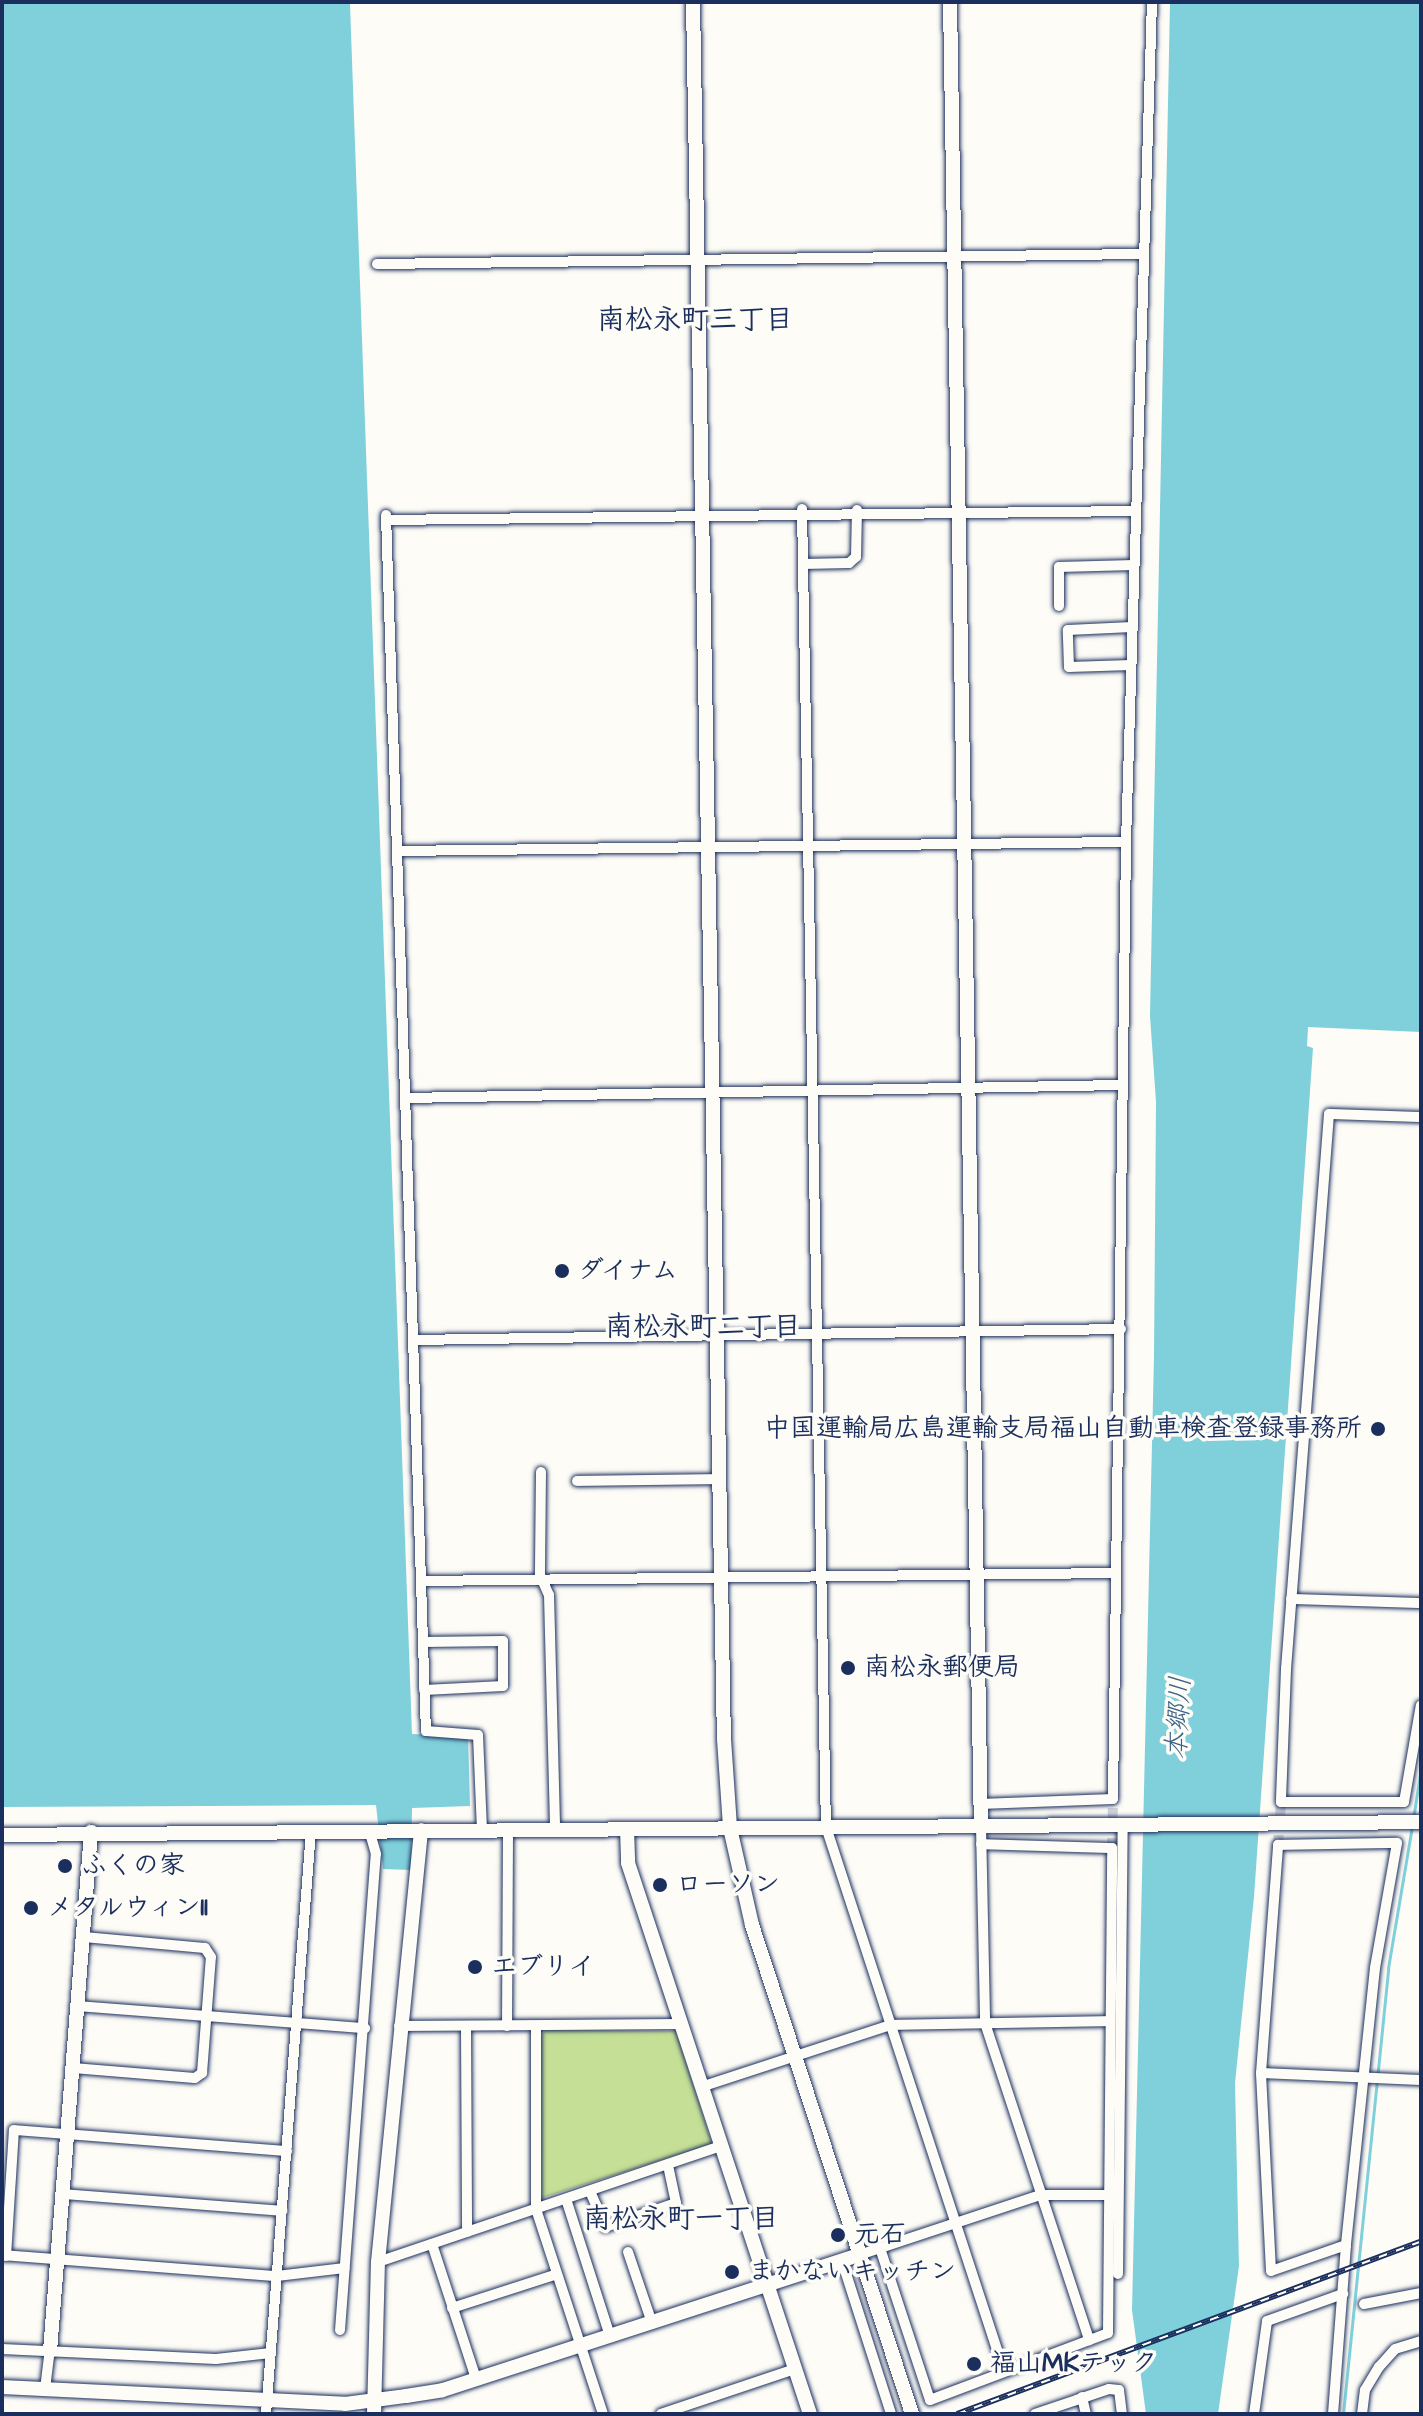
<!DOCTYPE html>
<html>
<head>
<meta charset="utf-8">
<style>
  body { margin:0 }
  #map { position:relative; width:1423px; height:2416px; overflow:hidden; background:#fdfcf7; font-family:"Architects Daughter","Klee One",sans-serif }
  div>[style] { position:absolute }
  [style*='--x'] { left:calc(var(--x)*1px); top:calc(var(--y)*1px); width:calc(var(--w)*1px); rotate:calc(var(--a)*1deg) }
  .green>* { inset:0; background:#c5df96 }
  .water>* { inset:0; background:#80d0db }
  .stream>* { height:3px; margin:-1.5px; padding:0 1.5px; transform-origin:1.5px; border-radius:1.5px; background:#80d0db }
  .street-tunnel>* { height:10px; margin-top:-5px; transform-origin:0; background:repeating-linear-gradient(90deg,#d0d3d8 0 10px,transparent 0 15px) }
  .roads { filter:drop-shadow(0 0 2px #1b2f5e) drop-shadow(0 0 2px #1b2f5e) }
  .street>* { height:10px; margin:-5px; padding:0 5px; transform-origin:5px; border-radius:5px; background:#fdfcf7 }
  .secondary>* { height:14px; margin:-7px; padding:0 7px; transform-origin:7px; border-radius:7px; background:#fdfcf7 }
  .rail>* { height:6px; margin-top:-3px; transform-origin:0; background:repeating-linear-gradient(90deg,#fdfcf7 0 9px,#1b2f5e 0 18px); box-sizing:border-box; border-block:2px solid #1b2f5e }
  .dots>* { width:22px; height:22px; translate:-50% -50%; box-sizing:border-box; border:4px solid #fdfcf7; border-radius:50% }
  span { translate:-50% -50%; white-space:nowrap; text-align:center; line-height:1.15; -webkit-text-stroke:7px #fdfcf7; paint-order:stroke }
  .poi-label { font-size:26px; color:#1b2f5e; font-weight:700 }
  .left { translate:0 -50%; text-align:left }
  .right { translate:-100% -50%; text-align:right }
  .neighbourhood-label { font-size:28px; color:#1b2f5e; font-weight:700 }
  .water-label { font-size:28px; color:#395f84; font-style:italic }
  .frame { position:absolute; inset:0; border:4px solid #1b2f5e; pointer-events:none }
</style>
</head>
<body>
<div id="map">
  <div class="green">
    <div style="clip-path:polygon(546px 2030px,676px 2031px,712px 2144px,542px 2198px,541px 2036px)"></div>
  </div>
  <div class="water">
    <div style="clip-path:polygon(2px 2px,350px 4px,412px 1734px,468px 1736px,470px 1806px,412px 1808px,411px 1870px,383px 1869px,376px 1805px,2px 1807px)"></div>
    <div style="clip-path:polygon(1170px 2px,1421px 2px,1421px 1032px,1308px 1027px,1307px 1046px,1313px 1048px,1254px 1897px,1235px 2083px,1239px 2266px,1218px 2414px,1146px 2414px,1132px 2310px,1154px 1356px,1156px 1102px,1150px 1016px)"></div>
  </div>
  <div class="stream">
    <div style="--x:1413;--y:1819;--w:52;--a:-81.1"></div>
    <div style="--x:1343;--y:2414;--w:448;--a:-84.2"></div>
    <div style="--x:1388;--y:1968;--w:144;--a:-80.4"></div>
  </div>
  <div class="street-tunnel">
    <div style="--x:1278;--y:1845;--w:43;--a:-86"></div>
    <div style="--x:1112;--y:1848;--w:49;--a:-88.8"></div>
  </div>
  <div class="roads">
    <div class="street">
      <div style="--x:377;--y:264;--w:764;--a:-0.75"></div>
      <div style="--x:802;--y:509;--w:1318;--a:88.96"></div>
      <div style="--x:826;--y:1827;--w:572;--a:71.88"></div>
      <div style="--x:386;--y:515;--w:1217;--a:88.12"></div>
      <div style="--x:426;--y:1731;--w:52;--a:4.4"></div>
      <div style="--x:478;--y:1735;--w:95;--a:87.6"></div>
      <div style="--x:386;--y:520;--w:749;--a:-0.69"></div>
      <div style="--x:803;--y:564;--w:46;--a:-1.2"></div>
      <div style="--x:849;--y:563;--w:9;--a:-41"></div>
      <div style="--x:856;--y:557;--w:47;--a:-88.8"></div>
      <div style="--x:1059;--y:606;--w:39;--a:-90"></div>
      <div style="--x:1059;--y:567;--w:75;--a:-1.5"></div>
      <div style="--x:1131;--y:665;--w:62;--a:178.2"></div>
      <div style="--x:1069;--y:667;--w:37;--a:-92"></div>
      <div style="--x:1068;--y:630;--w:64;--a:-2.7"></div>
      <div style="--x:397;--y:851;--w:729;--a:-0.71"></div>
      <div style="--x:405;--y:1098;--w:718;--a:-1.04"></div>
      <div style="--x:1421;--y:1117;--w:92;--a:-178.1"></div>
      <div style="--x:1329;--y:1114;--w:557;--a:94.43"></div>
      <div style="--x:1286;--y:1669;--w:133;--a:92.2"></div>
      <div style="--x:1281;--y:1802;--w:123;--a:0"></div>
      <div style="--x:1404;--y:1802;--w:98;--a:-80.1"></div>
      <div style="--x:413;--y:1340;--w:708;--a:-0.89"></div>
      <div style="--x:541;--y:1472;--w:103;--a:90.6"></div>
      <div style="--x:540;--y:1575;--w:22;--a:66"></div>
      <div style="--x:549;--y:1595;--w:235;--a:88.5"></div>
      <div style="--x:577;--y:1481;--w:142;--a:-0.8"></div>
      <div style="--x:421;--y:1581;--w:695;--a:-0.66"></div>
      <div style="--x:1291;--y:1599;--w:130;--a:1.8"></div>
      <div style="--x:423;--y:1642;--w:80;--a:-0.7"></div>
      <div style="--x:503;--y:1641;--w:45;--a:90"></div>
      <div style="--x:503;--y:1686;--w:79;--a:177.1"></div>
      <div style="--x:980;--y:1804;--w:133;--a:-2.2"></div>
      <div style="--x:1113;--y:1799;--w:957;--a:-89.22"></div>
      <div style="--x:1126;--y:842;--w:840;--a:-88.23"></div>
      <div style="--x:981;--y:1826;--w:197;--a:88.8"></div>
      <div style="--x:985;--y:2023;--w:334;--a:71.8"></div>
      <div style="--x:1397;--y:1843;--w:127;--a:100"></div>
      <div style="--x:1375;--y:1968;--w:279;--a:96"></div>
      <div style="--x:1346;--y:2245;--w:79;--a:160.9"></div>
      <div style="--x:1271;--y:2271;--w:198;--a:-92.9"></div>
      <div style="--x:1261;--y:2073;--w:229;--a:-85.7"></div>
      <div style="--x:1278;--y:1845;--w:119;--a:-1"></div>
      <div style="--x:77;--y:2006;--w:289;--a:4.4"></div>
      <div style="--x:399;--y:2026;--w:280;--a:-0.4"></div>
      <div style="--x:466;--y:2026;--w:206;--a:89.7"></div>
      <div style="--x:507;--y:2026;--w:196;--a:-89.7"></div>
      <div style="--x:536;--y:2026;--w:183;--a:90"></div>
      <div style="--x:536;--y:2209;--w:216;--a:71.9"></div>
      <div style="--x:73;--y:2068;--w:122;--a:4.7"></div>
      <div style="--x:195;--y:2078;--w:9;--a:-36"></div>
      <div style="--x:202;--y:2073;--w:116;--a:-85.6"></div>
      <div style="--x:211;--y:1957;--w:11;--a:-124"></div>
      <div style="--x:205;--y:1948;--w:122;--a:-174.8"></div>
      <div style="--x:1261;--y:2073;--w:160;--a:2.5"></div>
      <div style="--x:701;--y:2087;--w:200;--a:-18.1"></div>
      <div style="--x:891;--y:2025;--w:219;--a:-1"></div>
      <div style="--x:590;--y:2191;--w:39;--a:67"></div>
      <div style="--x:605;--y:2227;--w:75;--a:-18.7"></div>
      <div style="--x:676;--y:2203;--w:39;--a:-102"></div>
      <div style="--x:63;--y:2194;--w:220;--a:4.4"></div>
      <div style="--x:566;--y:2199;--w:144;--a:72.2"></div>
      <div style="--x:432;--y:2244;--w:142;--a:71.9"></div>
      <div style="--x:880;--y:2248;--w:160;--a:71.8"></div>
      <div style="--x:930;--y:2400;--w:190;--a:-20.6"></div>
      <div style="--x:1108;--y:2333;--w:485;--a:-89.5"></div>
      <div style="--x:1112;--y:1848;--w:131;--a:-178.3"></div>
      <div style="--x:628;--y:2252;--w:75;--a:71.3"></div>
      <div style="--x:2;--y:2255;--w:276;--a:4.4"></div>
      <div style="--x:277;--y:2276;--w:68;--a:-6.7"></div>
      <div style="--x:859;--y:2255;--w:191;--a:-18.3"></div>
      <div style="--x:1040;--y:2195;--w:69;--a:0"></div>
      <div style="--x:6;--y:2256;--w:126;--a:-86.4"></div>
      <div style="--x:14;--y:2130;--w:274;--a:4.4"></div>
      <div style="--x:842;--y:2261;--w:161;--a:72.2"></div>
      <div style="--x:378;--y:2262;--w:362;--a:-18.7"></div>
      <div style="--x:1118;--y:2274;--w:449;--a:-89.4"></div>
      <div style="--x:1364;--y:2304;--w:58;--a:-10.9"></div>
      <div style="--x:452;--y:2308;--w:110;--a:-17.9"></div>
      <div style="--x:340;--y:2330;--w:477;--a:-85.7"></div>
      <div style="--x:376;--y:1854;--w:25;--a:-106"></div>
      <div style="--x:2;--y:2349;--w:214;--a:2.7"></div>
      <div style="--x:216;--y:2359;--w:55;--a:-6.2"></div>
      <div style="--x:45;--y:2389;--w:38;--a:-83"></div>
      <div style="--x:1082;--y:2397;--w:17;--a:77"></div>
      <div style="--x:266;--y:2414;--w:585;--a:-85.59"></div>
      <div style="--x:661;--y:2414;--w:141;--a:-18.6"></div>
      <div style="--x:1035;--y:2414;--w:78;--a:-18.7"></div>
      <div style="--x:1109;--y:2389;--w:10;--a:6"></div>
      <div style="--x:1119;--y:2390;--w:24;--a:83"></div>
      <div style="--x:1254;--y:2414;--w:94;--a:-82"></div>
      <div style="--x:1267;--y:2321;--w:81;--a:-19.6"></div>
      <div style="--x:1333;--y:2414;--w:169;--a:-85.6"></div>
      <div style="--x:1362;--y:2414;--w:24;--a:-83"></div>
      <div style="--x:1365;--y:2390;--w:27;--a:-59"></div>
      <div style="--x:1379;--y:2367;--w:24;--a:-48"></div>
      <div style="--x:1395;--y:2349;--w:27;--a:-17"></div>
    </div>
    <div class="secondary">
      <div style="--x:693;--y:2;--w:1737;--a:88.98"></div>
      <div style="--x:724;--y:1739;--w:89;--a:86.1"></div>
      <div style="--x:730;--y:1828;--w:99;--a:77.2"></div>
      <div style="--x:752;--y:1925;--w:515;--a:71.88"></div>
      <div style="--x:950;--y:2;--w:1824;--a:89.03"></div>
      <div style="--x:627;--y:1829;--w:34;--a:88"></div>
      <div style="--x:628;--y:1863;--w:580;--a:71.72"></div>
      <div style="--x:2;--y:1835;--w:1419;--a:-0.52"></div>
      <div style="--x:50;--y:2351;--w:521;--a:-85.48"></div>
      <div style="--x:2;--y:2387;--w:343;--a:2.8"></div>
      <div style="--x:345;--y:2404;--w:62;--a:-7.5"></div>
      <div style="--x:406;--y:2396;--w:37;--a:-9"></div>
      <div style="--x:443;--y:2390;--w:437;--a:-18"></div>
      <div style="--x:374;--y:2414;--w:152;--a:-88.5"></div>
      <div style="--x:378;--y:2262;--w:434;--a:-84.3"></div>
    </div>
  </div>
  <div class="rail">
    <div style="--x:957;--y:2414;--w:495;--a:-20.4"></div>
  </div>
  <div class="dots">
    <div style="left:562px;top:1271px;background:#1b2f5e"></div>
    <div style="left:1378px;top:1429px;background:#1b2f5e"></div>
    <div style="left:848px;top:1668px;background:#1b2f5e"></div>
    <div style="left:65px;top:1866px;background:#1b2f5e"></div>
    <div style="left:660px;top:1885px;background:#1b2f5e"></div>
    <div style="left:31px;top:1908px;background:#1b2f5e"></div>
    <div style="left:475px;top:1967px;background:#1b2f5e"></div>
    <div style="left:838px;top:2235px;background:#1b2f5e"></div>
    <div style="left:732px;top:2272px;background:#1b2f5e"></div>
    <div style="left:974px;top:2364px;background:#1b2f5e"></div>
  </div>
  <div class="poi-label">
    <span class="left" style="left:578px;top:1271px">ダイナム</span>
    <span class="right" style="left:1362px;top:1429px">中国運輸局広島運輸支局福山自動車検査登録事務所</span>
    <span class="left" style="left:864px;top:1668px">南松永郵便局</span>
    <span class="left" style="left:81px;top:1866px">ふくの家</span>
    <span class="left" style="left:676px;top:1885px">ローソン</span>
    <span class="left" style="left:47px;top:1908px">メタルウィンII</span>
    <span class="left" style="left:491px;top:1967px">エブリイ</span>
    <span class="left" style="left:854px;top:2235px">元石</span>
    <span class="left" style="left:748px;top:2272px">まかないキッチン</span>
    <span class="left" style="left:990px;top:2364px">福山MKテック</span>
  </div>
  <div class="neighbourhood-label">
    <span style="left:695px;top:320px">南松永町三丁目</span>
    <span style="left:703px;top:1327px">南松永町二丁目</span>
    <span style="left:681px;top:2219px">南松永町一丁目</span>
  </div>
  <div class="water-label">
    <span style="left:1179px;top:1718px;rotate:-87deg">本郷川</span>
  </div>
  <div class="frame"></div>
</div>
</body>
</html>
